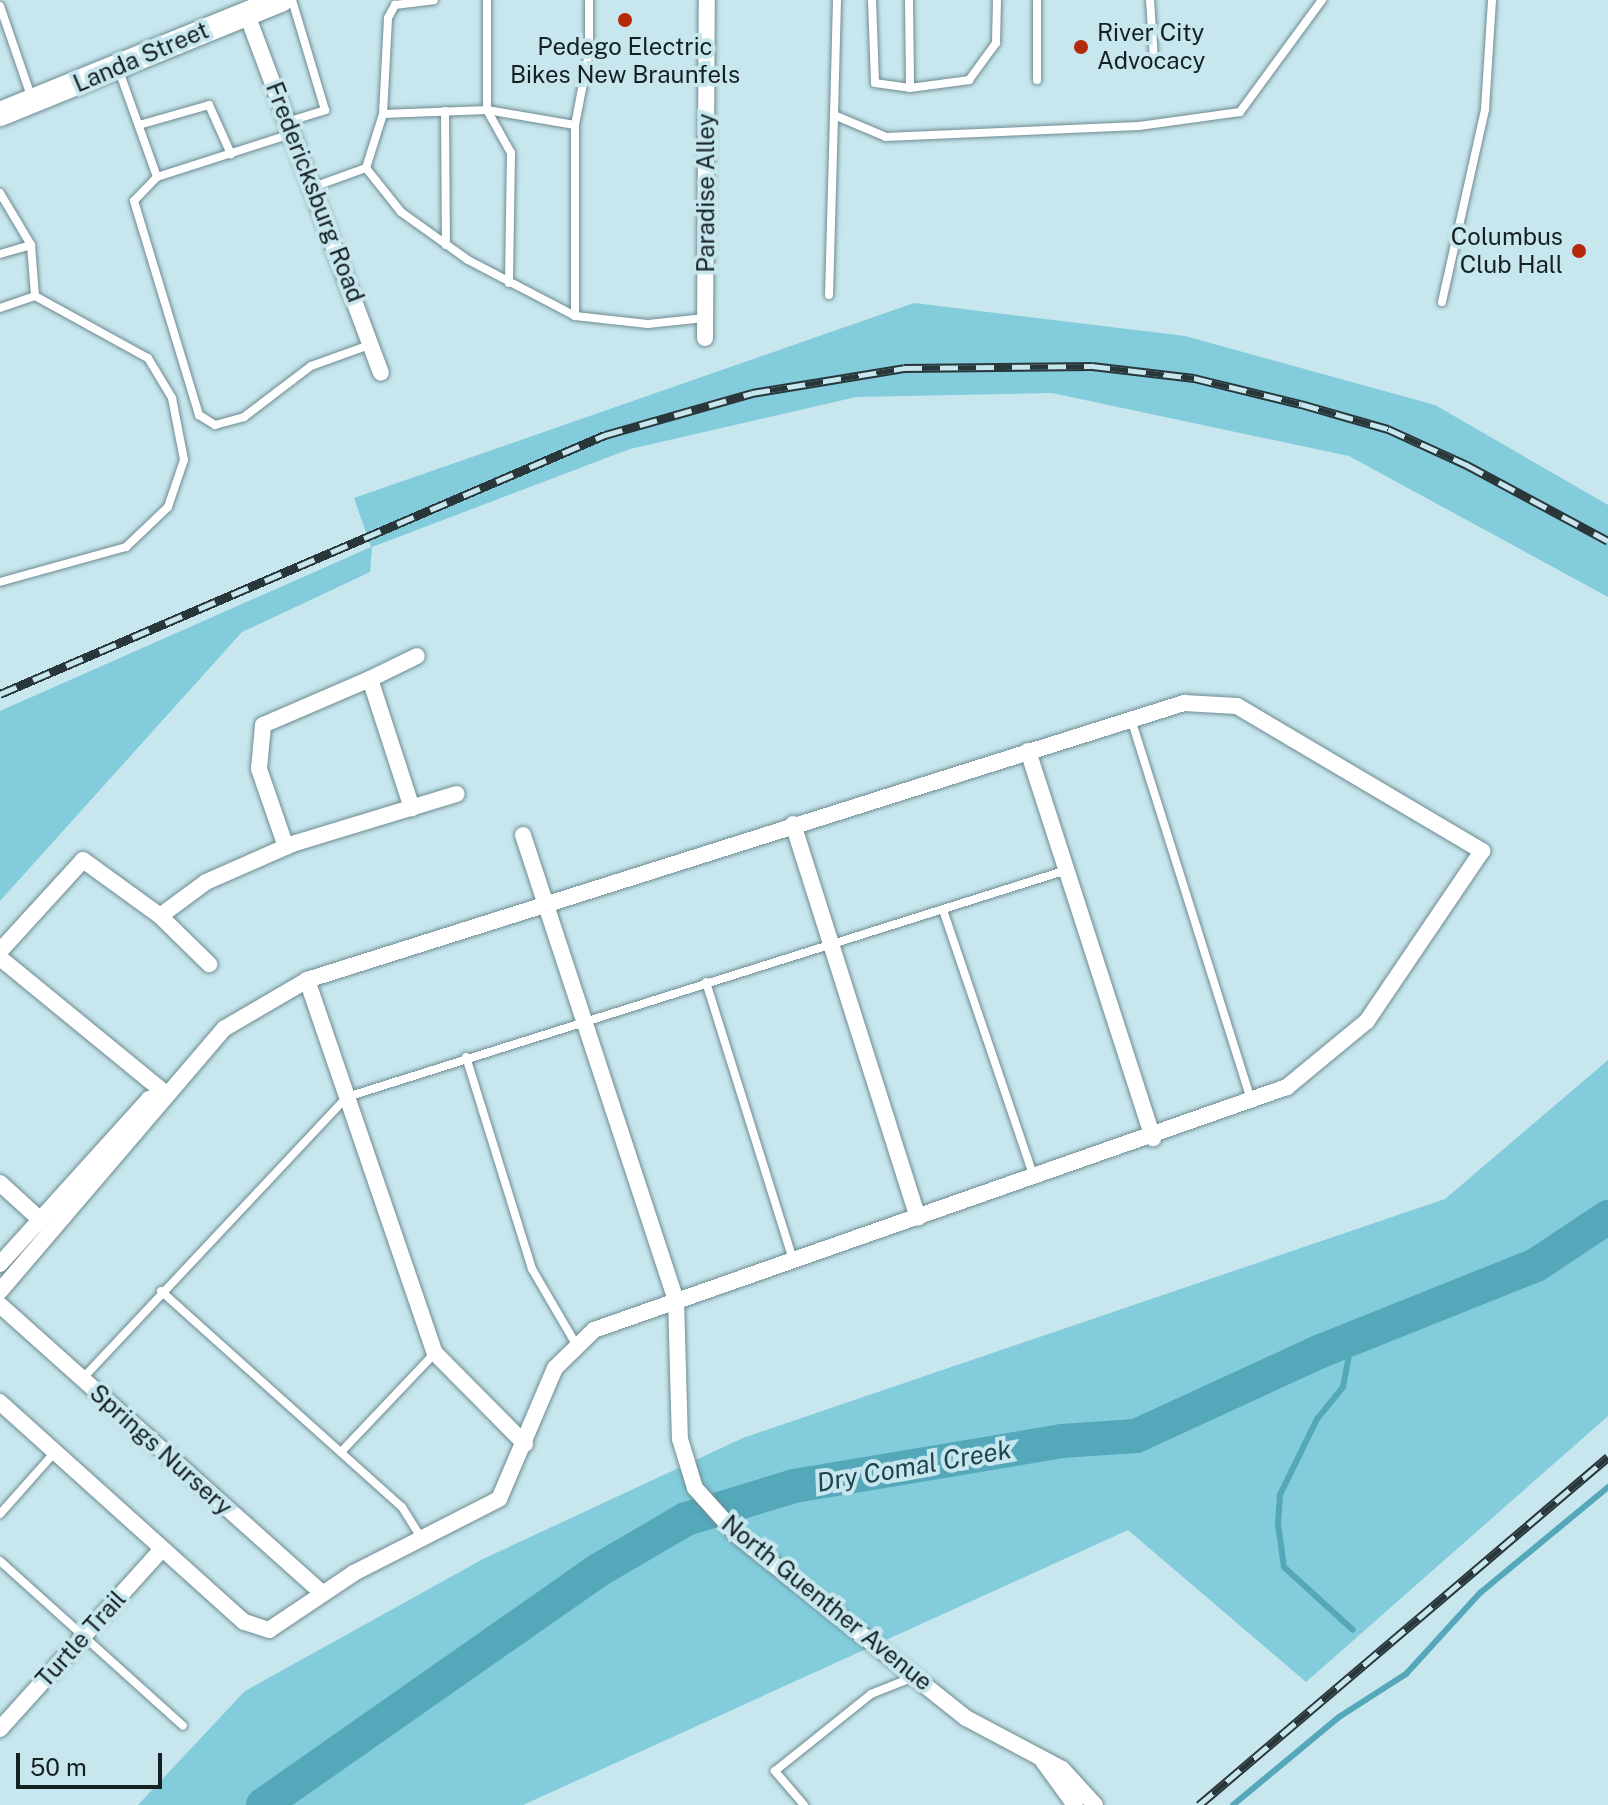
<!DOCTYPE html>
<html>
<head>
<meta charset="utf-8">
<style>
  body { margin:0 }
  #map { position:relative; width:1608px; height:1805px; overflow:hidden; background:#c7e6ed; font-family:"Public Sans",sans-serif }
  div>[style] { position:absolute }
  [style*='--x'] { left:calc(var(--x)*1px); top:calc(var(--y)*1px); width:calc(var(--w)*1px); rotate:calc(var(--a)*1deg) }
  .green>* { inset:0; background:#82ccdc }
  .stream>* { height:6px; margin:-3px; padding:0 3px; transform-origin:3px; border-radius:3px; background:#54a8b9 }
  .river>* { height:34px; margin:-17px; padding:0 17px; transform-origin:17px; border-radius:17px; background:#54a8b9 }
  .roads { filter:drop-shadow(0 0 2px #6e8a91) drop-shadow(0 0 2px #6e8a91) }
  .lane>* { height:8px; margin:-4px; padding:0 4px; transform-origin:4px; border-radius:4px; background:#fff }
  .street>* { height:16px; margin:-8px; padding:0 8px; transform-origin:8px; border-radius:8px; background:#fff }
  .secondary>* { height:24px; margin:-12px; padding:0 12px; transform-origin:12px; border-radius:12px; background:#fff }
  .rail>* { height:9px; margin-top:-4.5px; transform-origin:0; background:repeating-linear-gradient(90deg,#c7e6ed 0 18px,#2a373a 0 36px); box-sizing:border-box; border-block:2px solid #2a373a }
  .dots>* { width:22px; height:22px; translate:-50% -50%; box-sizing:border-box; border:4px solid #c7e6ed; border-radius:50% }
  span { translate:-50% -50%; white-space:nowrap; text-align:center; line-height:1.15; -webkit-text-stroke:8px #c7e6ed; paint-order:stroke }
  .poi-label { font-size:24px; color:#152023 }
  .left { translate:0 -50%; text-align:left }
  .right { translate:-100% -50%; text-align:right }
  .street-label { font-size:24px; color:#152023 }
  .water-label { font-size:26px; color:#1e454d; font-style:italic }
  .scale { position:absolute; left:16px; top:1753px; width:146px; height:36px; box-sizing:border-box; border:4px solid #152023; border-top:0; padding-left:10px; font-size:24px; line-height:28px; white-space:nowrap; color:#152023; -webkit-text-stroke:6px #c7e6ed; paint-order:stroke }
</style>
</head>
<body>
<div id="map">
  <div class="green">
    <div style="clip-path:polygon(914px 303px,1185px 336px,1435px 405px,1608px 505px,1608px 597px,1349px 456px,1052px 393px,856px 397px,630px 449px,372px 547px,370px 572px,242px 632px,0 901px,0 711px,371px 547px,354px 498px)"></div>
    <div style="clip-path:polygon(1608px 1060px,1608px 1416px,1306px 1682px,1128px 1530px,523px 1805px,138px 1805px,245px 1691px,483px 1559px,743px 1438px,1445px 1199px)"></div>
  </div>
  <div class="stream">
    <div style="--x:1352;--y:1339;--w:49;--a:100.6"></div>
    <div style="--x:1343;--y:1387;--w:41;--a:129.1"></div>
    <div style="--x:1317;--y:1419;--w:85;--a:116"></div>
    <div style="--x:1280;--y:1495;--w:29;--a:94"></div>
    <div style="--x:1278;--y:1524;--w:43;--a:82.1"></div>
    <div style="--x:1284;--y:1567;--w:93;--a:42.4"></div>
    <div style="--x:1233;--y:1805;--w:138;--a:-39.7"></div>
    <div style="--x:1339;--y:1717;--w:80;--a:-32.7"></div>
    <div style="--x:1406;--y:1674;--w:110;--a:-47.6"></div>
    <div style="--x:1480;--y:1593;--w:166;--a:-39.6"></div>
  </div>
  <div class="river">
    <div style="--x:263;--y:1805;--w:408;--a:-35"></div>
    <div style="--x:597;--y:1571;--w:103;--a:-30.3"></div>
    <div style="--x:686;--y:1519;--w:113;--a:-17"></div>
    <div style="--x:794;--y:1486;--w:272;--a:-9.5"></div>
    <div style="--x:1062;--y:1441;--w:74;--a:-3.9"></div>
    <div style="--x:1136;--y:1436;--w:204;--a:-24.7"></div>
    <div style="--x:1321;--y:1351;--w:232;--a:-21.8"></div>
    <div style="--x:1536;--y:1265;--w:87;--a:-33.7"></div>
  </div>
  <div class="roads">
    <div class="lane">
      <div style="--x:837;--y:0;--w:115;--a:91.5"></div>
      <div style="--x:834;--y:115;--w:56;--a:22.9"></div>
      <div style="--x:886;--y:137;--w:253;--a:-2.5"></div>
      <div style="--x:1139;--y:126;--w:102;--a:-7.9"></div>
      <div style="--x:1240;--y:112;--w:139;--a:-53.8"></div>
      <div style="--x:872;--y:0;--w:83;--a:87.9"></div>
      <div style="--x:875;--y:83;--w:35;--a:8"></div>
      <div style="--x:910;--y:88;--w:60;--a:-7.7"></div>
      <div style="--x:969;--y:80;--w:46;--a:-53.9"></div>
      <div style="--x:996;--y:43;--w:43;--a:-88.7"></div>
      <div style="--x:909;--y:0;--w:88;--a:89.3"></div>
      <div style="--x:1037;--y:0;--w:80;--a:90"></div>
      <div style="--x:1150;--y:0;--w:60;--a:86.2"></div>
      <div style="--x:0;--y:6;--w:98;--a:71"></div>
      <div style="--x:118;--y:68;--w:116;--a:70.3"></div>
      <div style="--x:487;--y:110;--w:49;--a:60.8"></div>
      <div style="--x:511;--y:153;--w:130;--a:90.9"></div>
      <div style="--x:487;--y:110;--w:89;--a:9.7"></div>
      <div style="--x:445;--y:111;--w:134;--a:89.6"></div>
      <div style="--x:383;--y:114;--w:104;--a:-2.2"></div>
      <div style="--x:487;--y:110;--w:110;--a:-90"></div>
      <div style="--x:290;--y:121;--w:37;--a:-17"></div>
      <div style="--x:325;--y:110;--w:115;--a:-106.7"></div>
      <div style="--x:139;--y:125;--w:73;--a:-15.9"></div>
      <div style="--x:209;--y:105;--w:54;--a:65.8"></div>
      <div style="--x:294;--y:133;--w:144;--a:162.2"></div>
      <div style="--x:157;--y:177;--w:33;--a:134"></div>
      <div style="--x:134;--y:201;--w:224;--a:73.1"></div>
      <div style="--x:199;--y:415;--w:19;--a:32"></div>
      <div style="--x:215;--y:425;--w:30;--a:-15"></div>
      <div style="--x:244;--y:417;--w:84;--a:-37.3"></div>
      <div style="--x:311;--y:366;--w:65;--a:-19.8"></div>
      <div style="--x:366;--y:168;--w:56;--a:51.5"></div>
      <div style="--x:401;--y:212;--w:82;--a:35.6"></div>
      <div style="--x:468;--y:260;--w:121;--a:27.6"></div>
      <div style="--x:575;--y:316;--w:73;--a:6.3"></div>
      <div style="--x:648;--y:324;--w:57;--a:-6"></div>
      <div style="--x:316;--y:186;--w:53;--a:-19.8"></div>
      <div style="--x:366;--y:168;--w:57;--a:-72.5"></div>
      <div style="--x:383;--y:114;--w:96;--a:-87"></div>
      <div style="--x:388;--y:18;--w:15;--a:-62"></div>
      <div style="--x:395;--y:5;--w:39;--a:-7"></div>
      <div style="--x:0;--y:193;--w:61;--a:59.2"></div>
      <div style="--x:31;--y:245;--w:51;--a:85.5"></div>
      <div style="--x:35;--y:296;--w:129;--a:28.8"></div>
      <div style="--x:148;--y:358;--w:47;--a:59"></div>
      <div style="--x:172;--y:398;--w:63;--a:79"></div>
      <div style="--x:184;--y:460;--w:50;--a:108.8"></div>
      <div style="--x:168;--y:507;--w:58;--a:136.4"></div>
      <div style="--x:126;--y:547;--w:131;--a:164.5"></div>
      <div style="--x:0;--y:254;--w:32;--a:-16"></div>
      <div style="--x:829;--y:295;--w:180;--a:-88.4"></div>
      <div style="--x:1442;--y:302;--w:198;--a:-77.4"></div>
      <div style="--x:1485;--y:109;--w:109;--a:-86.3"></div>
      <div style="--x:0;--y:308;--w:37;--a:-19"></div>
      <div style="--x:575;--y:316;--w:191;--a:-90"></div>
      <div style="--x:575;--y:125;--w:74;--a:-79.1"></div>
      <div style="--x:589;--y:52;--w:52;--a:-90"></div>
      <div style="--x:1131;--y:719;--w:398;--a:72.5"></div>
      <div style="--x:943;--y:910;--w:283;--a:71.2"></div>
      <div style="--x:706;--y:982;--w:291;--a:72.6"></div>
      <div style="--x:466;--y:1057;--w:222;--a:72.7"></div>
      <div style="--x:532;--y:1269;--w:89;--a:59.7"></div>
      <div style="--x:161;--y:1291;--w:324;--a:41.9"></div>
      <div style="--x:402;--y:1507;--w:39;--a:58"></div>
      <div style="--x:83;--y:1378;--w:386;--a:-46.8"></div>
      <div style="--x:347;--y:1097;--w:755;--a:-17.5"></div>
      <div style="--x:341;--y:1452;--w:137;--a:-46.5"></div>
      <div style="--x:0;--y:1514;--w:83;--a:-48.4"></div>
      <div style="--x:0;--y:1561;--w:246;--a:42"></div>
      <div style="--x:804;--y:1805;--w:45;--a:-130.5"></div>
      <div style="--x:775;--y:1771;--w:123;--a:-38.7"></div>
      <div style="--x:871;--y:1694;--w:48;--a:-21.8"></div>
    </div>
    <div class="street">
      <div style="--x:246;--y:12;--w:385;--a:69.5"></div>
      <div style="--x:705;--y:338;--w:338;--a:-89.7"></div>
      <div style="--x:370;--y:679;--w:52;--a:-26.1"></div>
      <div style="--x:1028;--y:751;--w:407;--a:72.1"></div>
      <div style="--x:793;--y:824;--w:413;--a:72.4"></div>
      <div style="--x:523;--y:835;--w:489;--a:71.8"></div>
      <div style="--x:676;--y:1299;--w:140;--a:88.4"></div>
      <div style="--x:680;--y:1439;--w:51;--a:73"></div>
      <div style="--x:695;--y:1488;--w:64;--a:48.1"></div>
      <div style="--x:738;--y:1536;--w:292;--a:38.6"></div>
      <div style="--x:966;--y:1718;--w:109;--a:28"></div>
      <div style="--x:1062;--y:1769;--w:49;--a:47.5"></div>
      <div style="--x:286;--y:847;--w:83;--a:-109.1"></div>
      <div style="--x:259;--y:769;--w:44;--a:-84.8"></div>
      <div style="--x:263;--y:725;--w:116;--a:-23.3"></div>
      <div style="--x:370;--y:679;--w:136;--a:72"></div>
      <div style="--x:160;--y:916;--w:69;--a:44.4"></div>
      <div style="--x:0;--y:951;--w:123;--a:-47.6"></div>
      <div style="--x:83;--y:860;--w:95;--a:36"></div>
      <div style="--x:160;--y:916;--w:57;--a:-36.5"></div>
      <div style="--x:206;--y:882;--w:94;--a:-23.8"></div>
      <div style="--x:292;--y:844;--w:172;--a:-16.9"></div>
      <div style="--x:0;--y:958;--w:213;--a:39.3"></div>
      <div style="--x:307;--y:980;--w:394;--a:71.1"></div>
      <div style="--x:435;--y:1353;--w:128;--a:45.3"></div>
      <div style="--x:0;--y:1183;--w:62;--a:42.4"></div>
      <div style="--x:0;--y:1264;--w:222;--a:-47.9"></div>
      <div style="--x:149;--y:1099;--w:13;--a:-9"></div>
      <div style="--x:0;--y:1291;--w:346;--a:-49.5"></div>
      <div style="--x:225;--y:1028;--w:95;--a:-30.3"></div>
      <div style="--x:307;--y:980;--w:920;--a:-17.53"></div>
      <div style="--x:1184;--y:703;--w:53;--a:3.2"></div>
      <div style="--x:1237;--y:706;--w:285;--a:30.6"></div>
      <div style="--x:1482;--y:851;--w:205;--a:124.1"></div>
      <div style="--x:1367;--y:1021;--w:104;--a:140.5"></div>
      <div style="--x:1287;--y:1087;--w:734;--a:160.68"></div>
      <div style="--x:594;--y:1330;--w:54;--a:135.7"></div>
      <div style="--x:555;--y:1368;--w:142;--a:113.1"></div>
      <div style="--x:499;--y:1499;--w:163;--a:153"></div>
      <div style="--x:354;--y:1573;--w:102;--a:146.2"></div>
      <div style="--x:269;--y:1630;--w:26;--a:-162"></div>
      <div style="--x:244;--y:1622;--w:329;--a:-138"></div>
      <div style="--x:0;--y:1305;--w:433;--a:41.8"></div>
      <div style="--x:0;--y:1729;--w:242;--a:-48"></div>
      <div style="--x:1043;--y:1761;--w:54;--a:54"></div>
    </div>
    <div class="secondary">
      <div style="--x:0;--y:114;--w:303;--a:-22.1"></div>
    </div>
  </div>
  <div class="rail">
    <div style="--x:0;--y:694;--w:658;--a:-23.18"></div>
    <div style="--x:605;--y:435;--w:153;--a:-15.9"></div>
    <div style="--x:752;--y:393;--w:154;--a:-9.3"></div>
    <div style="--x:904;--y:368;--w:188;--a:-0.6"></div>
    <div style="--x:1092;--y:366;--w:103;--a:6.7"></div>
    <div style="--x:1194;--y:378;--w:110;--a:13.7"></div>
    <div style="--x:1301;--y:404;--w:91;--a:16"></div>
    <div style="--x:1388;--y:429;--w:87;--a:24.5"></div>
    <div style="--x:1467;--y:465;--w:160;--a:28.3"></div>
    <div style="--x:1199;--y:1805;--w:537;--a:-40.39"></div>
  </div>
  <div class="dots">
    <div style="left:625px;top:20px;background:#b4280c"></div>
    <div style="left:1081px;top:47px;background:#b4280c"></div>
    <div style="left:1579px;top:251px;background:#b4280c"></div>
  </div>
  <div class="poi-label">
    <span class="left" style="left:1097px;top:47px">River City<br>Advocacy</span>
    <span style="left:625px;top:61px">Pedego Electric<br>Bikes New Braunfels</span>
    <span class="right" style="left:1563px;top:251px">Columbus<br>Club Hall</span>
  </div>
  <div class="street-label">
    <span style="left:141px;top:57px;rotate:-23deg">Landa Street</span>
    <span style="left:315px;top:192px;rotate:69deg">Fredericksburg Road</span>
    <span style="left:706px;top:193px;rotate:-90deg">Paradise Alley</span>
    <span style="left:161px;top:1450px;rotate:42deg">Springs Nursery</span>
    <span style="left:827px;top:1603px;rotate:39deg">North Guenther Avenue</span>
    <span style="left:81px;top:1639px;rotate:-48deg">Turtle Trail</span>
  </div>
  <div class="water-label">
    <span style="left:914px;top:1466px;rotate:-10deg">Dry Comal Creek</span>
  </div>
  <div class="scale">50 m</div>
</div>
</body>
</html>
